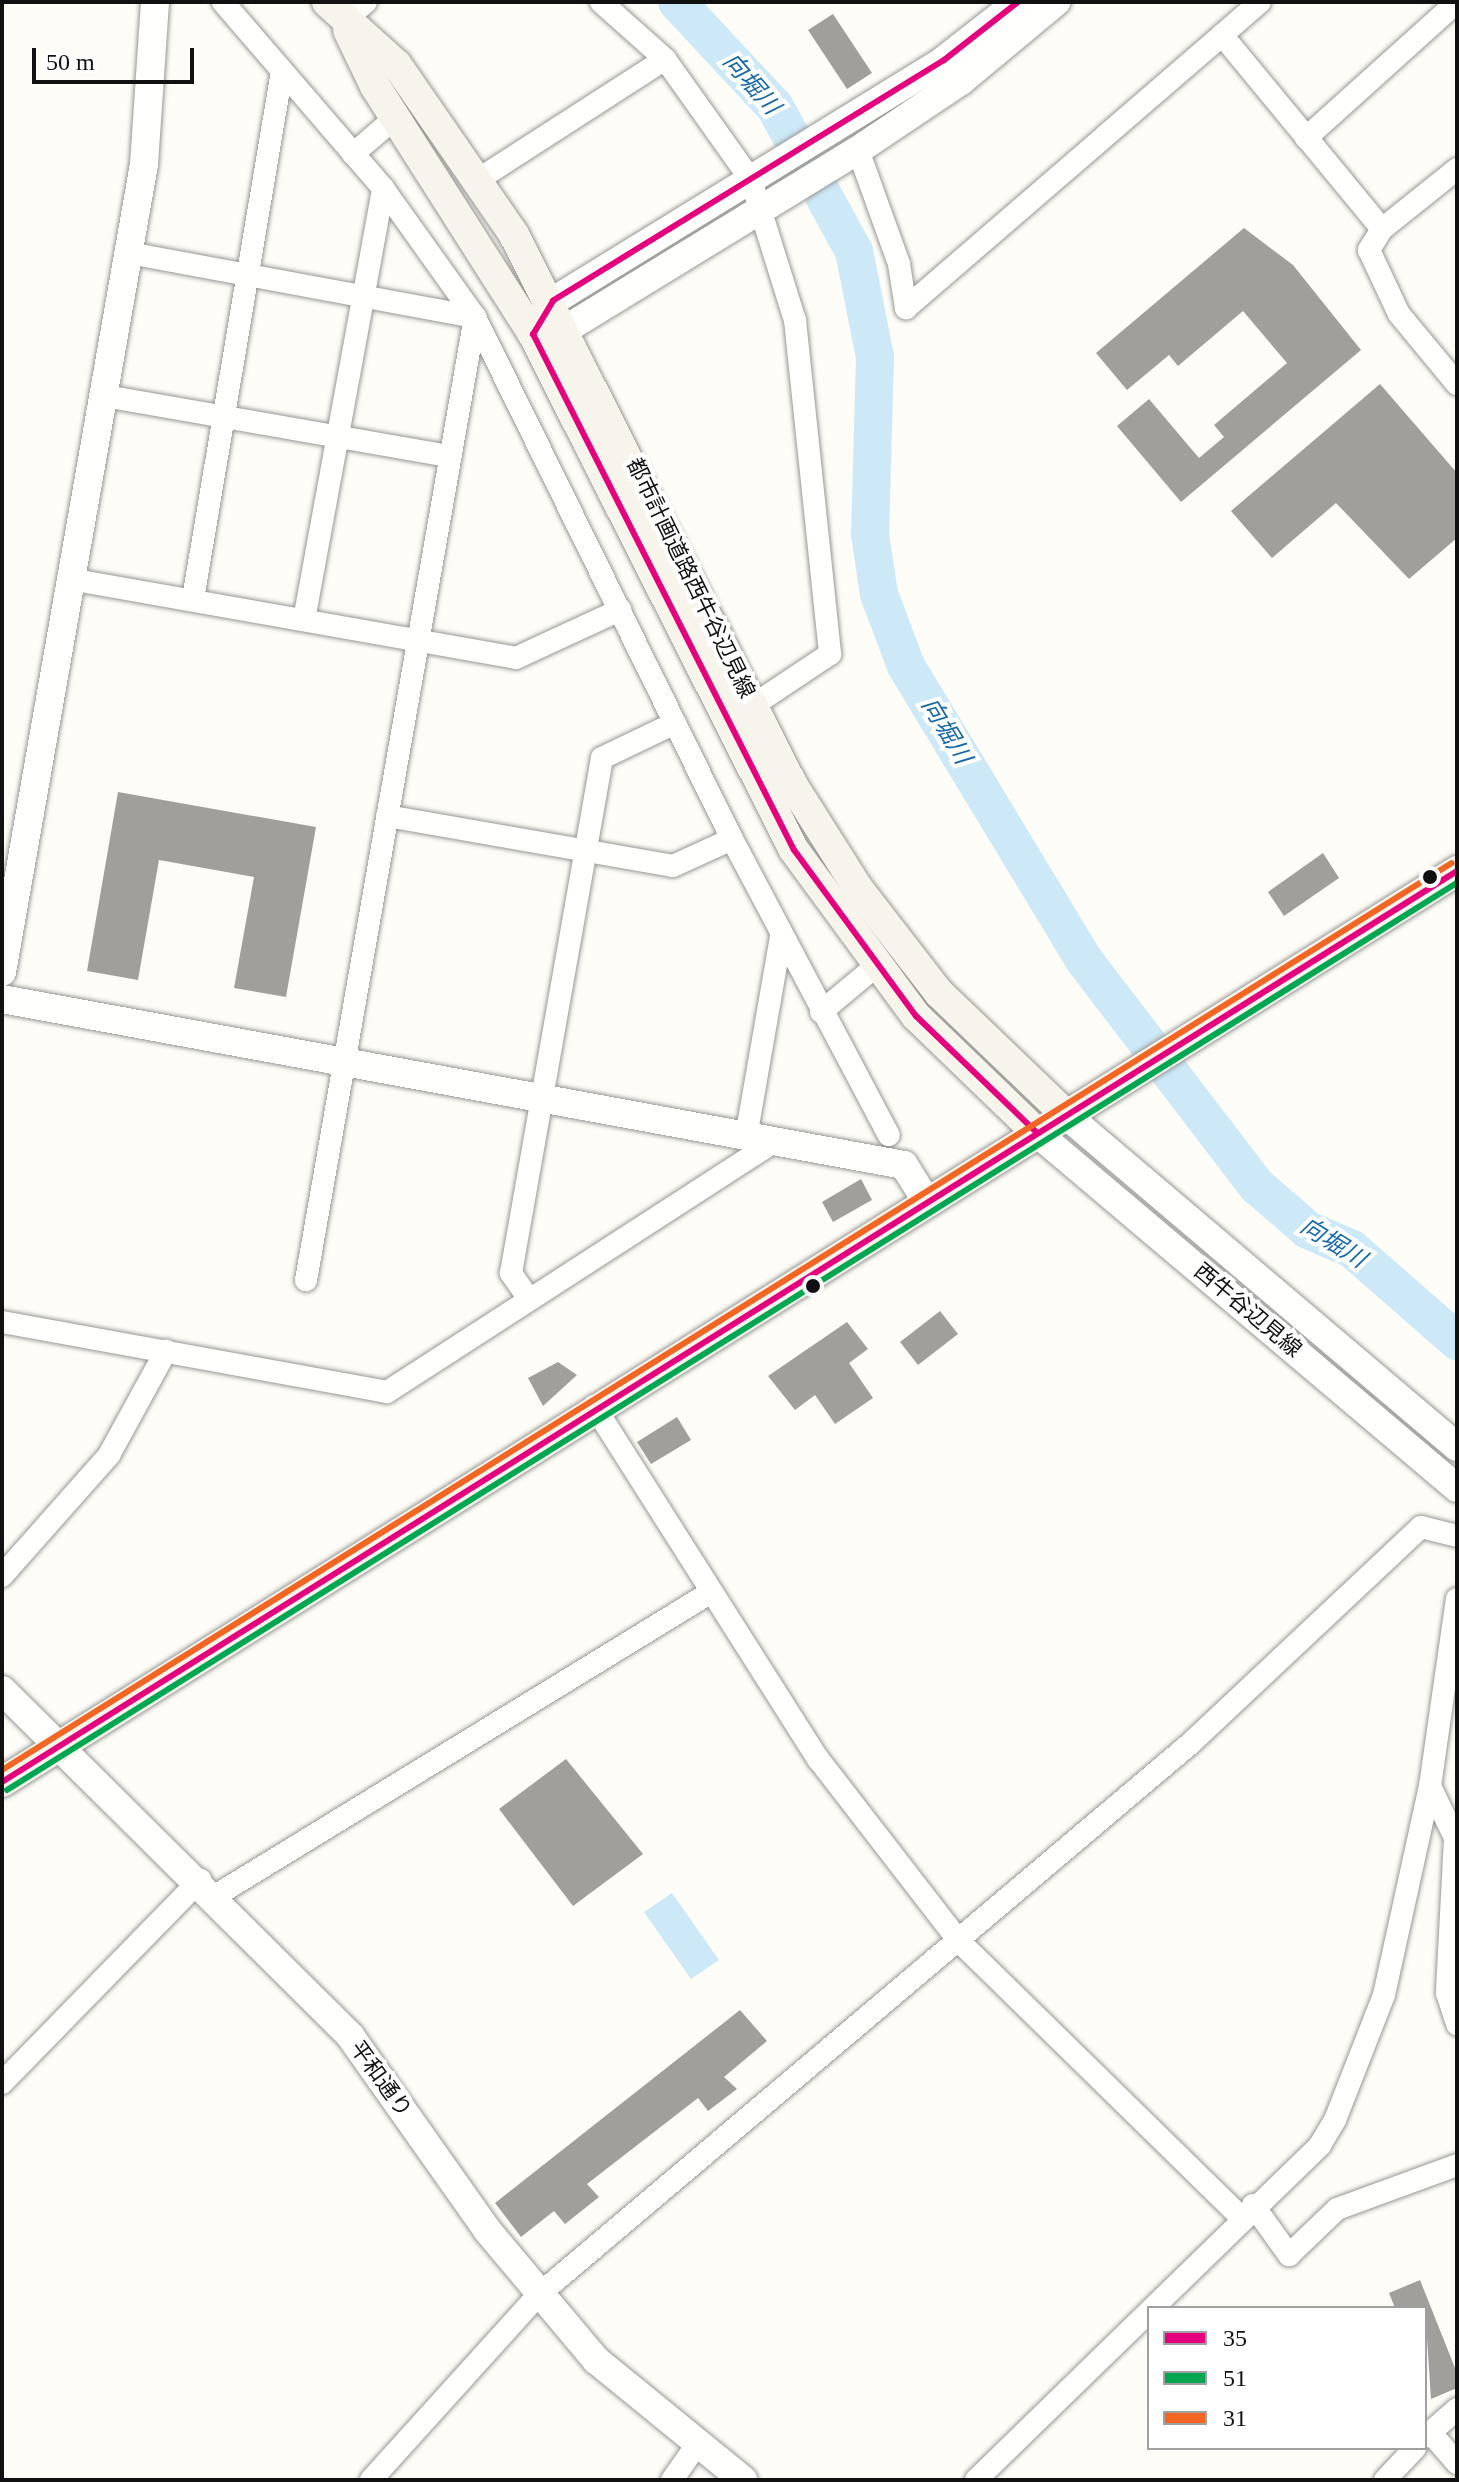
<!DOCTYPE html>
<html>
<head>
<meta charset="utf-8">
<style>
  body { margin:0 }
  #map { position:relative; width:1459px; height:2482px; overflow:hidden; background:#fdfcf7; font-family:"Times New Roman","Noto Sans JP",serif }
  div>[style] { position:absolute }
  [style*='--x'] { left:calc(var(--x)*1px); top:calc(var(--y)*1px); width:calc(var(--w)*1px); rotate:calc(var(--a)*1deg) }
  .water>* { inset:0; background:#cde8f7 }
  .river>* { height:38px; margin:-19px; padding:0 19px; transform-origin:19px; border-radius:19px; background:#cde8f7 }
  .building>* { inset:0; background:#a19f9c }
  .roads { filter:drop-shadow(0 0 2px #979795) drop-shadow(0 0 2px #979795) }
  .minor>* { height:22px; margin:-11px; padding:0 11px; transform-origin:11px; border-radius:11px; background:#fffffe }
  .tertiary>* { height:28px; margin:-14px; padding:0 14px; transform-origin:14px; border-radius:14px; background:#fffffe }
  .secondary>* { height:30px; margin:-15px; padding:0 15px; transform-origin:15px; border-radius:15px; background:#f6f4eb }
  .bus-1>* { height:6px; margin:-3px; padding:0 3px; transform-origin:3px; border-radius:3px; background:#e5007d }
  .bus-2>* { height:6px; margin:-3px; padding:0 3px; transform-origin:3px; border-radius:3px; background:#00a651 }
  .bus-3>* { height:6px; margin:-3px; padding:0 3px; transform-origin:3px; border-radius:3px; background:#f26522 }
  .dots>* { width:22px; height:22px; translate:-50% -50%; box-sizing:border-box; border:4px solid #fff; border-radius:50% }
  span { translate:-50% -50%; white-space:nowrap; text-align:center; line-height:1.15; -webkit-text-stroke:8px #fff; paint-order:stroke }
  .street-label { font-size:22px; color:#111 }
  .water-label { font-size:24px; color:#1768a6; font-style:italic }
  .frame { position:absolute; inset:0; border:4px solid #111; pointer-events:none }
  .legend { position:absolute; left:1147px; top:2306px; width:280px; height:144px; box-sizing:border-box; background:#fff; border:2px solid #a0a0a0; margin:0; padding:10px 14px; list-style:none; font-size:24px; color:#111 }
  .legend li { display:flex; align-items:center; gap:16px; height:40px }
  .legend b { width:40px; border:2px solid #a0a0a0 }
  .scale { position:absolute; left:32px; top:48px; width:162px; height:36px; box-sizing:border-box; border:4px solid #111; border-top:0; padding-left:10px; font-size:24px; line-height:28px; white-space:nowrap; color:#111; -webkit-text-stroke:6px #fff; paint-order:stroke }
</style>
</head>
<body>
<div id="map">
  <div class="water">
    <div style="clip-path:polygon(672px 1893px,719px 1960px,691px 1979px,644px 1912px)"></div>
  </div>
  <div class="river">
    <div style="--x:677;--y:2;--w:144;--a:47"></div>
    <div style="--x:775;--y:107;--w:164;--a:61.3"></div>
    <div style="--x:854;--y:251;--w:108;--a:78.8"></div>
    <div style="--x:875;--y:357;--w:177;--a:91.6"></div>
    <div style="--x:870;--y:534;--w:61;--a:81.5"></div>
    <div style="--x:879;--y:594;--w:77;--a:69.4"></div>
    <div style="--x:906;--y:666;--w:344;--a:58.8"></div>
    <div style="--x:1084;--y:960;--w:285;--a:52.6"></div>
    <div style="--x:1257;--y:1186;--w:67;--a:40.8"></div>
    <div style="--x:1308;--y:1230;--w:48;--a:23.4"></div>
    <div style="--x:1352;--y:1249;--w:140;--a:41.2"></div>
  </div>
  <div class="building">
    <div style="clip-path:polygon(833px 14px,872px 73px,847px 89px,808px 30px)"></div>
    <div style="clip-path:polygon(1244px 228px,1293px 265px,1361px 350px,1181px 502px,1117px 426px,1149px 399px,1199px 458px,1224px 437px,1214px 425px,1287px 363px,1243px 311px,1178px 366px,1169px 355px,1127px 390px,1096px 353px)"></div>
    <div style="clip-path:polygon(1380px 384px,1457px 473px,1457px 538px,1409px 579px,1336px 503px,1272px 558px,1231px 511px)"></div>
    <div style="clip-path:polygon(118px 792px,316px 827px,286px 997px,234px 988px,254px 877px,159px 860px,138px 980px,87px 971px)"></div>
    <div style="clip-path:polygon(1323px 853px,1339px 878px,1284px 916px,1268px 892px)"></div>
    <div style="clip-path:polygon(861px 1179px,872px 1200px,833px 1222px,822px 1202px)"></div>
    <div style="clip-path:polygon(940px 1311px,958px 1334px,918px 1365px,900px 1342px)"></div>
    <div style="clip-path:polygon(847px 1322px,868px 1349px,849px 1363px,873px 1398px,835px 1424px,815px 1395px,795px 1410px,768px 1376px)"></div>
    <div style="clip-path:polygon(558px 1362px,577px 1375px,543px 1406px,528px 1378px)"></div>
    <div style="clip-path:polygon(677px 1417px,691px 1440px,651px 1464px,637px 1442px)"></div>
    <div style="clip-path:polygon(566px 1759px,643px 1854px,573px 1906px,499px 1809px)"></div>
    <div style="clip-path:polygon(740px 2010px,767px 2041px,724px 2077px,737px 2089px,708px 2111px,698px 2098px,587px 2184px,599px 2197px,565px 2224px,554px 2211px,521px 2237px,495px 2203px)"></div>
    <div style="clip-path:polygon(1420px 2280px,1457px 2373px,1457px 2388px,1431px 2399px,1425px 2308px,1395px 2308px,1389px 2293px)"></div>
  </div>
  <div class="roads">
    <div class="minor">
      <div style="--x:223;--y:2;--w:245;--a:49.3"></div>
      <div style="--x:383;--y:188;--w:158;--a:54.5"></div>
      <div style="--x:475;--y:317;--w:582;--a:63.79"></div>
      <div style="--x:732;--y:839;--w:335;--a:62.1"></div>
      <div style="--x:601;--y:2;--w:86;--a:41.7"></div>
      <div style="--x:665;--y:59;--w:148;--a:54.6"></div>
      <div style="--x:751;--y:180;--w:147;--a:72.6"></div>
      <div style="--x:795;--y:320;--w:336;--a:84"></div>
      <div style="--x:830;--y:654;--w:94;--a:146.3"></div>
      <div style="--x:344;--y:21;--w:29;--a:-41"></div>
      <div style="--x:1222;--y:35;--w:50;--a:-41"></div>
      <div style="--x:1306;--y:138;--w:203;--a:-42"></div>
      <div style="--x:858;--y:150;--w:121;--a:70.2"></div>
      <div style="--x:899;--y:264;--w:45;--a:81"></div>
      <div style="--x:906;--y:308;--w:418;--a:-40.8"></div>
      <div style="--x:1222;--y:35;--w:251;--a:50.5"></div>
      <div style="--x:353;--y:154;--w:57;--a:-40.7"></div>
      <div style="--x:1457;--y:169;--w:96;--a:141.3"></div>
      <div style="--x:1382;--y:229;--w:25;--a:122"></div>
      <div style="--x:1369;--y:250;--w:71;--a:64.9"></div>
      <div style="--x:1399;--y:314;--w:91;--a:50.4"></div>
      <div style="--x:479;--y:179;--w:221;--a:-32.8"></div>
      <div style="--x:129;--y:253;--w:352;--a:10.5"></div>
      <div style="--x:475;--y:317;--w:978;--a:99.95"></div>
      <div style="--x:105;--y:396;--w:350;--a:9.9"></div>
      <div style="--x:75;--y:580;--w:448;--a:10"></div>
      <div style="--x:516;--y:658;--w:115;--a:-24.8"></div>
      <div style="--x:193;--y:599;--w:535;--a:-80.43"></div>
      <div style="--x:304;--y:620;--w:439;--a:-79.6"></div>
      <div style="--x:387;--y:816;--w:290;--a:9.9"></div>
      <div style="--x:673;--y:866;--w:65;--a:-24.6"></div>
      <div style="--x:821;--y:1012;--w:72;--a:-39.9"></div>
      <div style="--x:746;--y:1137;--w:204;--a:-80.1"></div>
      <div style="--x:529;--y:1299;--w:32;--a:-125"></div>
      <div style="--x:511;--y:1273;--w:523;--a:-79.98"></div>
      <div style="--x:602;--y:758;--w:81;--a:-25.6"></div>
      <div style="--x:2;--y:1322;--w:391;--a:10.3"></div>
      <div style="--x:387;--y:1392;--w:460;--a:-32.9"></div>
      <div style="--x:594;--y:1406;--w:419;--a:57.6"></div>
      <div style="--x:819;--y:1760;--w:227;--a:52.3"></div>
      <div style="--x:958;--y:1940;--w:395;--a:44.4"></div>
      <div style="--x:2;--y:1576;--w:162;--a:-48.5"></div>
      <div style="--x:109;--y:1455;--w:119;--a:-61.3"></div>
      <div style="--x:1430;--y:1786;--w:58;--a:64.3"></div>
      <div style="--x:1455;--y:1838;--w:155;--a:93"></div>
      <div style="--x:1447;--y:1993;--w:33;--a:72"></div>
      <div style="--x:215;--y:1896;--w:578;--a:-31.49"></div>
      <div style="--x:2;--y:2083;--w:284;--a:-45.7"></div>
      <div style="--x:1253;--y:2205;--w:62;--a:54.2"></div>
      <div style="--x:1289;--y:2255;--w:66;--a:-43.8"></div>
      <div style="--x:1337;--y:2209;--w:128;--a:-20.1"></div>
      <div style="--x:1430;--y:2432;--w:41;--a:48.9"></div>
      <div style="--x:1425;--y:2437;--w:43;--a:-41.2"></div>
      <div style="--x:371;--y:2480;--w:248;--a:-47.9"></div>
      <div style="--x:537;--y:2296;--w:858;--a:-40.22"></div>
      <div style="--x:1192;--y:1742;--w:314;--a:-43.2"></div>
      <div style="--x:1421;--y:1527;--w:37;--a:14"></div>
      <div style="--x:672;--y:2480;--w:42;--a:-54.8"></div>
      <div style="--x:976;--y:2480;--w:480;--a:-44.2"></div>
      <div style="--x:1320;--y:2145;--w:29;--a:-59"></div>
      <div style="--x:1335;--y:2120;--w:134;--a:-68.6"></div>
      <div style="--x:1384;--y:1995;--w:214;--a:-77.6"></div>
      <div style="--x:1430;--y:1786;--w:189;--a:-81.8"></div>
      <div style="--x:1385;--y:2480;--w:44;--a:-46.8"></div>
    </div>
    <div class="tertiary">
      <div style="--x:539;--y:323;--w:26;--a:-58"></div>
      <div style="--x:553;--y:301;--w:459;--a:-31.6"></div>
      <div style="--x:944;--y:60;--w:94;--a:-38.1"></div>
      <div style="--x:542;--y:333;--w:24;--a:-9"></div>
      <div style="--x:566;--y:329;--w:342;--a:-31.5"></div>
      <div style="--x:858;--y:150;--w:124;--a:-33.8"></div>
      <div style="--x:961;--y:81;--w:124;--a:-39.7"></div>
      <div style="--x:2;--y:972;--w:820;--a:-80.03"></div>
      <div style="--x:144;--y:164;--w:162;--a:-86.1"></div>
      <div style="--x:2;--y:999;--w:917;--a:10.43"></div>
      <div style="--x:904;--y:1165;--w:44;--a:58.1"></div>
      <div style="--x:1066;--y:1115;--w:513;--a:40.33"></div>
      <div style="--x:1037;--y:1133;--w:550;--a:40.21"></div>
      <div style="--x:2;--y:1690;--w:492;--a:44.8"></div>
      <div style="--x:351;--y:2037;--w:236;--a:54.8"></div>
      <div style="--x:487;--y:2230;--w:170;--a:50"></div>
      <div style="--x:596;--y:2360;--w:190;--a:39.2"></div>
    </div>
    <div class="secondary">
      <div style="--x:327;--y:2;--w:94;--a:42"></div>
      <div style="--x:397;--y:65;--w:204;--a:55.4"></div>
      <div style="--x:513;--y:233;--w:618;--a:63.14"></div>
      <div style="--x:792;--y:784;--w:122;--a:57.7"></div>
      <div style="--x:857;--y:887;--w:134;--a:52.3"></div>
      <div style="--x:939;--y:993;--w:176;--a:43.8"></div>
      <div style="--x:348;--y:30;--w:62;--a:64.3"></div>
      <div style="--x:375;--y:86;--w:294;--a:57.5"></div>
      <div style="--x:533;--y:334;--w:578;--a:63.17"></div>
      <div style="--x:794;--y:850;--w:206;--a:53.7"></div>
      <div style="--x:916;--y:1016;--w:168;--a:44"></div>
      <div style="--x:2;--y:1782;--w:1717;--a:-32.05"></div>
    </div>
  </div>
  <div class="bus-1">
    <div style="--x:1018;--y:2;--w:94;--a:141.9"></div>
    <div style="--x:944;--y:60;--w:459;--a:148.4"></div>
    <div style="--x:553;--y:301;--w:39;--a:121"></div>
    <div style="--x:533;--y:334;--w:578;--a:63.17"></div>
    <div style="--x:794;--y:850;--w:206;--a:53.7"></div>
    <div style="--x:916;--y:1016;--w:168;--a:44"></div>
    <div style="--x:2;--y:1782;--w:1717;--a:-32.05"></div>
  </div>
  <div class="bus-2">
    <div style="--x:7;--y:1790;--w:1710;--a:-32.03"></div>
  </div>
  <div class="bus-3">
    <div style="--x:2;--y:1770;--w:1710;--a:-32.03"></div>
  </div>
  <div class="dots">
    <div style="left:1430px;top:877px;background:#111"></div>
    <div style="left:813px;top:1286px;background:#111"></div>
  </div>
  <div class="street-label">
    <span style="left:691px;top:578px;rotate:64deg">都市計画道路西牛谷辺見線</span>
    <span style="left:1248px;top:1310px;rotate:40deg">西牛谷辺見線</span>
    <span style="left:381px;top:2079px;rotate:54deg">平和通り</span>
  </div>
  <div class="water-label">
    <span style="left:751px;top:84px;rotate:49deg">向堀川</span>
    <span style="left:946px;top:731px;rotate:59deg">向堀川</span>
    <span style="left:1333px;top:1243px;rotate:32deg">向堀川</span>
  </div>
  <div class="frame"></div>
  <ul class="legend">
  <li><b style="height:10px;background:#e5007d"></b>35</li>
  <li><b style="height:10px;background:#00a651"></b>51</li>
  <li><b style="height:10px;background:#f26522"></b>31</li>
  </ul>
  <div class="scale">50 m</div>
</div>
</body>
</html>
